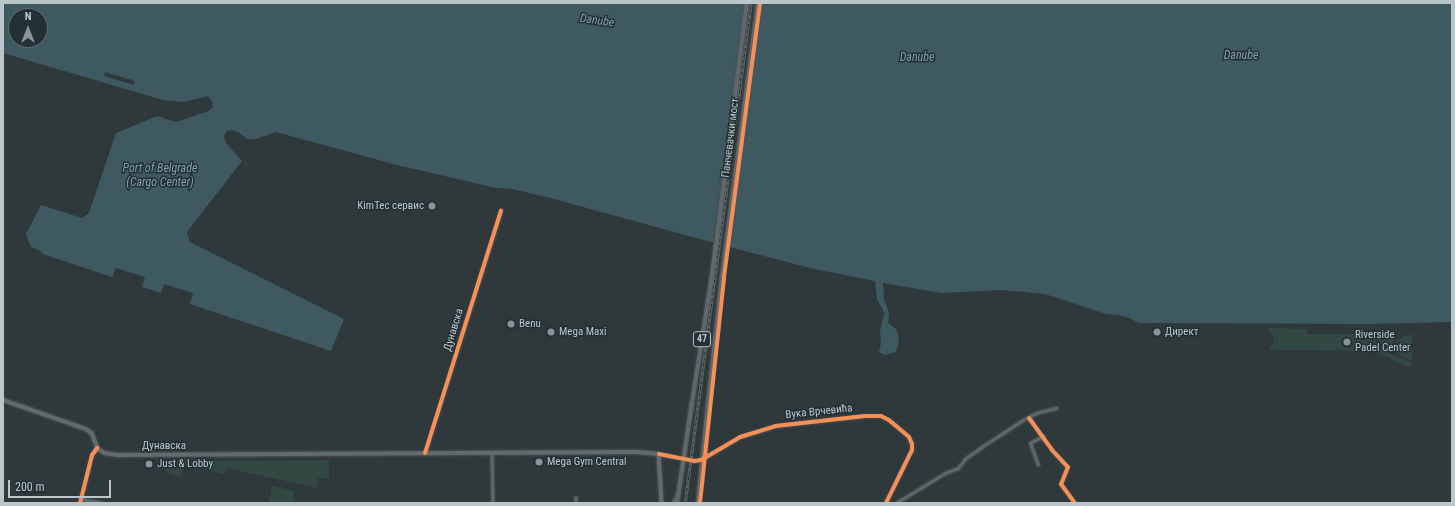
<!DOCTYPE html>
<html>
<head>
<meta charset="utf-8">
<style>
  body { margin:0 }
  #map { position:relative; width:1455px; height:506px; overflow:hidden; background:#2f383b; font-family:"Roboto Condensed",sans-serif }
  div>[style] { position:absolute }
  [style*='--x'] { left:calc(var(--x)*1px); top:calc(var(--y)*1px); width:calc(var(--w)*1px); rotate:calc(var(--a)*1deg) }
  .green>* { inset:0; background:#334842 }
  .round { border-radius:50% }
  .water>* { inset:0; background:#3f5961 }
  .pier>* { inset:0; background:#2f383b }
  .roads { filter:drop-shadow(0 0 1px #4d5356) drop-shadow(0 0 1px #4d5356) }
  .minor>* { height:2.5px; margin:-1.25px; padding:0 1.25px; transform-origin:1.25px; border-radius:1.25px; background:#606668 }
  .secondary>* { height:3.5px; margin:-1.75px; padding:0 1.75px; transform-origin:1.75px; border-radius:1.75px; background:#636a6e }
  .primary>* { height:4px; margin:-2px; padding:0 2px; transform-origin:2px; border-radius:2px; background:#61686b }
  .rail>* { height:2.5px; margin-top:-1.25px; transform-origin:0; background:repeating-linear-gradient(90deg,#233136 0 3px,#5e6567 0 6px); box-sizing:border-box; border-block:1px solid #5e6567 }
  .bridges { filter:drop-shadow(0 0 1px #4d5557) drop-shadow(0 0 1px #4d5557) }
  .primary-bridge>* { height:4px; margin:-2px; padding:0 2px; transform-origin:2px; border-radius:2px; background:#61686b }
  .cycleway>* { height:4px; margin:-2px; padding:0 2px; transform-origin:2px; border-radius:2px; background:#f78f57 }
  .dots>* { width:11px; height:11px; translate:-50% -50%; box-sizing:border-box; border:2px solid #233136; border-radius:50% }
  span { translate:-50% -50%; white-space:nowrap; text-align:center; line-height:1.15; -webkit-text-stroke:3px #233136; paint-order:stroke }
  .shield-label span { padding:1px 3px; background:#233136; border:1px solid; border-radius:3px; -webkit-text-stroke-width:0 }
  .shield-label { font-size:10px; color:#bbc6ca; font-weight:700 }
  .street-label { font-size:11px; color:#bbc6ca }
  .poi-label { font-size:11px; color:#bbc6ca }
  .right { translate:-100% -50%; text-align:right }
  .left { translate:0 -50%; text-align:left }
  .water-label { font-size:12px; color:#809faa; font-style:italic }
  .frame { position:absolute; inset:0; border:4px solid #bbc6ca; pointer-events:none }
  .north { position:absolute; left:8px; top:8px; width:40px; height:40px; box-sizing:border-box; background:#233136; border:1px solid #606d71; border-radius:50%; rotate:0deg; font-size:11px; font-weight:700; line-height:16px; text-align:center; color:#bbc6ca }
  .north::after { content:''; display:block; margin:auto; width:14px; height:18px; background:#8a9498; clip-path:polygon(50% 0,100% 100%,50% 72%,0 100%) }
  .scale { position:absolute; left:8px; top:480px; width:103px; height:18px; box-sizing:border-box; border:2px solid #bbc6ca; border-top:0; padding-left:5px; font-size:12px; line-height:14px; white-space:nowrap; color:#bbc6ca; -webkit-text-stroke:3px #233136; paint-order:stroke }
</style>
</head>
<body>
<div id="map">
  <div class="green">
    <div style="clip-path:polygon(1267px 328px,1306px 329px,1307px 334px,1376px 334px,1376px 344px,1380px 349px,1412px 363px,1409px 368px,1376px 352px,1369px 351px,1269px 350px,1274px 343px,1273px 336px)"></div>
    <div class="round" style="left:1379px;top:334px;width:14px;height:14px"></div>
    <div style="clip-path:polygon(1405px 335px,1412px 335px,1412px 361px,1402px 357px,1392px 349px,1398px 340px)"></div>
    <div style="clip-path:polygon(329px 460px,329px 478px,318px 478px,317px 488px,227px 468px,224px 474px,185px 465px,181px 478px,165px 472px,168px 461px)"></div>
    <div style="clip-path:polygon(272px 486px,294px 491px,294px 503px,269px 502px)"></div>
  </div>
  <div class="water">
    <div style="clip-path:polygon(evenodd,3px 3px,1452px 3px,1452px 322px,1368px 324px,1139px 323px,1129px 318px,1119px 315px,1106px 314px,1045px 294px,1001px 290px,942px 293px,883px 283px,884px 299px,889px 313px,888px 323px,897px 330px,899px 342px,896px 352px,885px 355px,879px 352px,881px 343px,880px 330px,884px 315px,883px 310px,877px 300px,875px 281px,814px 269px,707px 241px,554px 199px,513px 189px,496px 188px,397px 165px,276px 132px,256px 139px,247px 139px,238px 132px,232px 130px,227px 131px,224px 136px,226px 143px,242px 161px,187px 232px,190px 242px,344px 319px,331px 351px,190px 304px,193px 293px,164px 284px,161px 293px,142px 287px,145px 277px,116px 268px,112px 277px,43px 254px,39px 250px,31px 247px,26px 234px,41px 205px,82px 218px,89px 213px,116px 133px,157px 116px,176px 122px,209px 111px,213px 107px,212px 101px,208px 96px,184px 102px,163px 100px,3px 53px,3px 3px,16px 16px,40px 16px,40px 40px,16px 40px,16px 16px)"></div>
  </div>
  <div class="pier">
    <div style="clip-path:polygon(745px 3px,761px 3px,729px 248px,713px 245px)"></div>
    <div style="clip-path:polygon(105px 72px,135px 81px,134px 85px,104px 76px)"></div>
  </div>
  <div class="roads">
    <div class="minor">
      <div style="--x:1029;--y:418;--w:39;--a:54"></div>
      <div style="--x:1052;--y:450;--w:23;--a:47"></div>
      <div style="--x:1068;--y:467;--w:18;--a:112"></div>
      <div style="--x:1061;--y:484;--w:24;--a:54"></div>
      <div style="--x:425;--y:453;--w:254;--a:-72.6"></div>
      <div style="--x:492;--y:453;--w:50;--a:88.9"></div>
      <div style="--x:659;--y:454;--w:36;--a:11"></div>
      <div style="--x:694;--y:461;--w:7;--a:-8"></div>
      <div style="--x:701;--y:460;--w:45;--a:-30.5"></div>
      <div style="--x:740;--y:437;--w:37;--a:-17"></div>
      <div style="--x:775;--y:426;--w:90;--a:-6.4"></div>
      <div style="--x:864;--y:416;--w:17;--a:0"></div>
      <div style="--x:881;--y:416;--w:9;--a:27"></div>
      <div style="--x:889;--y:420;--w:26;--a:40"></div>
      <div style="--x:909;--y:437;--w:8;--a:67"></div>
      <div style="--x:912;--y:444;--w:6;--a:90"></div>
      <div style="--x:912;--y:450;--w:59;--a:116.1"></div>
      <div style="--x:1038;--y:465;--w:23;--a:-110"></div>
      <div style="--x:1030;--y:443;--w:15;--a:-28"></div>
      <div style="--x:576;--y:497;--w:6;--a:90"></div>
      <div style="--x:82;--y:499;--w:20;--a:11"></div>
      <div style="--x:80;--y:503;--w:49;--a:-76"></div>
      <div style="--x:92;--y:455;--w:9;--a:-54"></div>
      <div style="--x:896;--y:503;--w:57;--a:-31.5"></div>
      <div style="--x:945;--y:473;--w:14;--a:-21"></div>
      <div style="--x:958;--y:468;--w:11;--a:-52"></div>
      <div style="--x:965;--y:459;--w:19;--a:-36"></div>
      <div style="--x:980;--y:448;--w:51;--a:-33.1"></div>
      <div style="--x:1023;--y:420;--w:15;--a:-28"></div>
      <div style="--x:1036;--y:413;--w:21;--a:-14"></div>
    </div>
    <div class="secondary">
      <div style="--x:3;--y:400;--w:88;--a:19.3"></div>
      <div style="--x:86;--y:429;--w:7;--a:34"></div>
      <div style="--x:92;--y:433;--w:17;--a:69"></div>
      <div style="--x:98;--y:449;--w:8;--a:30"></div>
      <div style="--x:105;--y:453;--w:13;--a:9"></div>
      <div style="--x:118;--y:455;--w:519;--a:-0.33"></div>
      <div style="--x:637;--y:452;--w:22;--a:5"></div>
      <div style="--x:659;--y:454;--w:49;--a:86.5"></div>
    </div>
    <div class="primary">
      <div style="--x:692;--y:403;--w:130;--a:-81.1"></div>
      <div style="--x:712;--y:275;--w:274;--a:-82.7"></div>
      <div style="--x:708;--y:405;--w:130;--a:-83.8"></div>
      <div style="--x:722;--y:276;--w:275;--a:-82.5"></div>
      <div style="--x:674;--y:503;--w:9;--a:-63"></div>
    </div>
  </div>
  <div class="rail">
    <div style="--x:685;--y:503;--w:504;--a:-82.48"></div>
  </div>
  <div class="bridges">
    <div class="primary-bridge">
      <div style="--x:677;--y:503;--w:101;--a:-81.5"></div>
      <div style="--x:698;--y:503;--w:99;--a:-84.2"></div>
    </div>
  </div>
  <div class="cycleway">
    <div style="--x:1029;--y:418;--w:39;--a:54"></div>
    <div style="--x:1052;--y:450;--w:23;--a:47"></div>
    <div style="--x:1068;--y:467;--w:18;--a:112"></div>
    <div style="--x:1061;--y:484;--w:24;--a:54"></div>
    <div style="--x:425;--y:453;--w:254;--a:-72.6"></div>
    <div style="--x:659;--y:454;--w:36;--a:11"></div>
    <div style="--x:694;--y:461;--w:7;--a:-8"></div>
    <div style="--x:701;--y:460;--w:45;--a:-30.5"></div>
    <div style="--x:740;--y:437;--w:37;--a:-17"></div>
    <div style="--x:775;--y:426;--w:90;--a:-6.4"></div>
    <div style="--x:864;--y:416;--w:17;--a:0"></div>
    <div style="--x:881;--y:416;--w:9;--a:27"></div>
    <div style="--x:889;--y:420;--w:26;--a:40"></div>
    <div style="--x:909;--y:437;--w:8;--a:67"></div>
    <div style="--x:912;--y:444;--w:6;--a:90"></div>
    <div style="--x:912;--y:450;--w:59;--a:116.1"></div>
    <div style="--x:80;--y:503;--w:49;--a:-76"></div>
    <div style="--x:92;--y:455;--w:9;--a:-54"></div>
    <div style="--x:700;--y:503;--w:227;--a:-83.9"></div>
    <div style="--x:724;--y:277;--w:276;--a:-82.5"></div>
  </div>
  <div class="dots">
    <div style="left:432px;top:206px;background:#8a9498"></div>
    <div style="left:511px;top:324px;background:#8a9498"></div>
    <div style="left:551px;top:332px;background:#8a9498"></div>
    <div style="left:1157px;top:332px;background:#8a9498"></div>
    <div style="left:1347px;top:342px;background:#8a9498"></div>
    <div style="left:539px;top:462px;background:#8a9498"></div>
    <div style="left:149px;top:464px;background:#8a9498"></div>
  </div>
  <div class="shield-label">
    <span style="left:702px;top:339px">47</span>
  </div>
  <div class="street-label">
    <span style="left:731px;top:138px;rotate:-83deg">Панчевачки мост</span>
    <span style="left:454px;top:330px;rotate:-73deg">Дунавска</span>
    <span style="left:819px;top:412px;rotate:-6deg">Вука Врчевића</span>
    <span style="left:164px;top:446px">Дунавска</span>
  </div>
  <div class="poi-label">
    <span class="right" style="left:424px;top:206px">KimTec сервис</span>
    <span class="left" style="left:519px;top:324px">Benu</span>
    <span class="left" style="left:559px;top:332px">Mega Maxi</span>
    <span class="left" style="left:1165px;top:332px">Директ</span>
    <span class="left" style="left:1355px;top:342px">Riverside<br>Padel Center</span>
    <span class="left" style="left:547px;top:462px">Mega Gym Central</span>
    <span class="left" style="left:157px;top:464px">Just &amp; Lobby</span>
  </div>
  <div class="water-label">
    <span style="left:597px;top:21px;rotate:8deg">Danube</span>
    <span style="left:1241px;top:56px">Danube</span>
    <span style="left:917px;top:58px">Danube</span>
    <span style="left:160px;top:176px">Port of Belgrade<br>(Cargo Center)</span>
  </div>
  <div class="frame"></div>
  <div class="north">N</div>
  <div class="scale">200 m</div>
</div>
</body>
</html>
